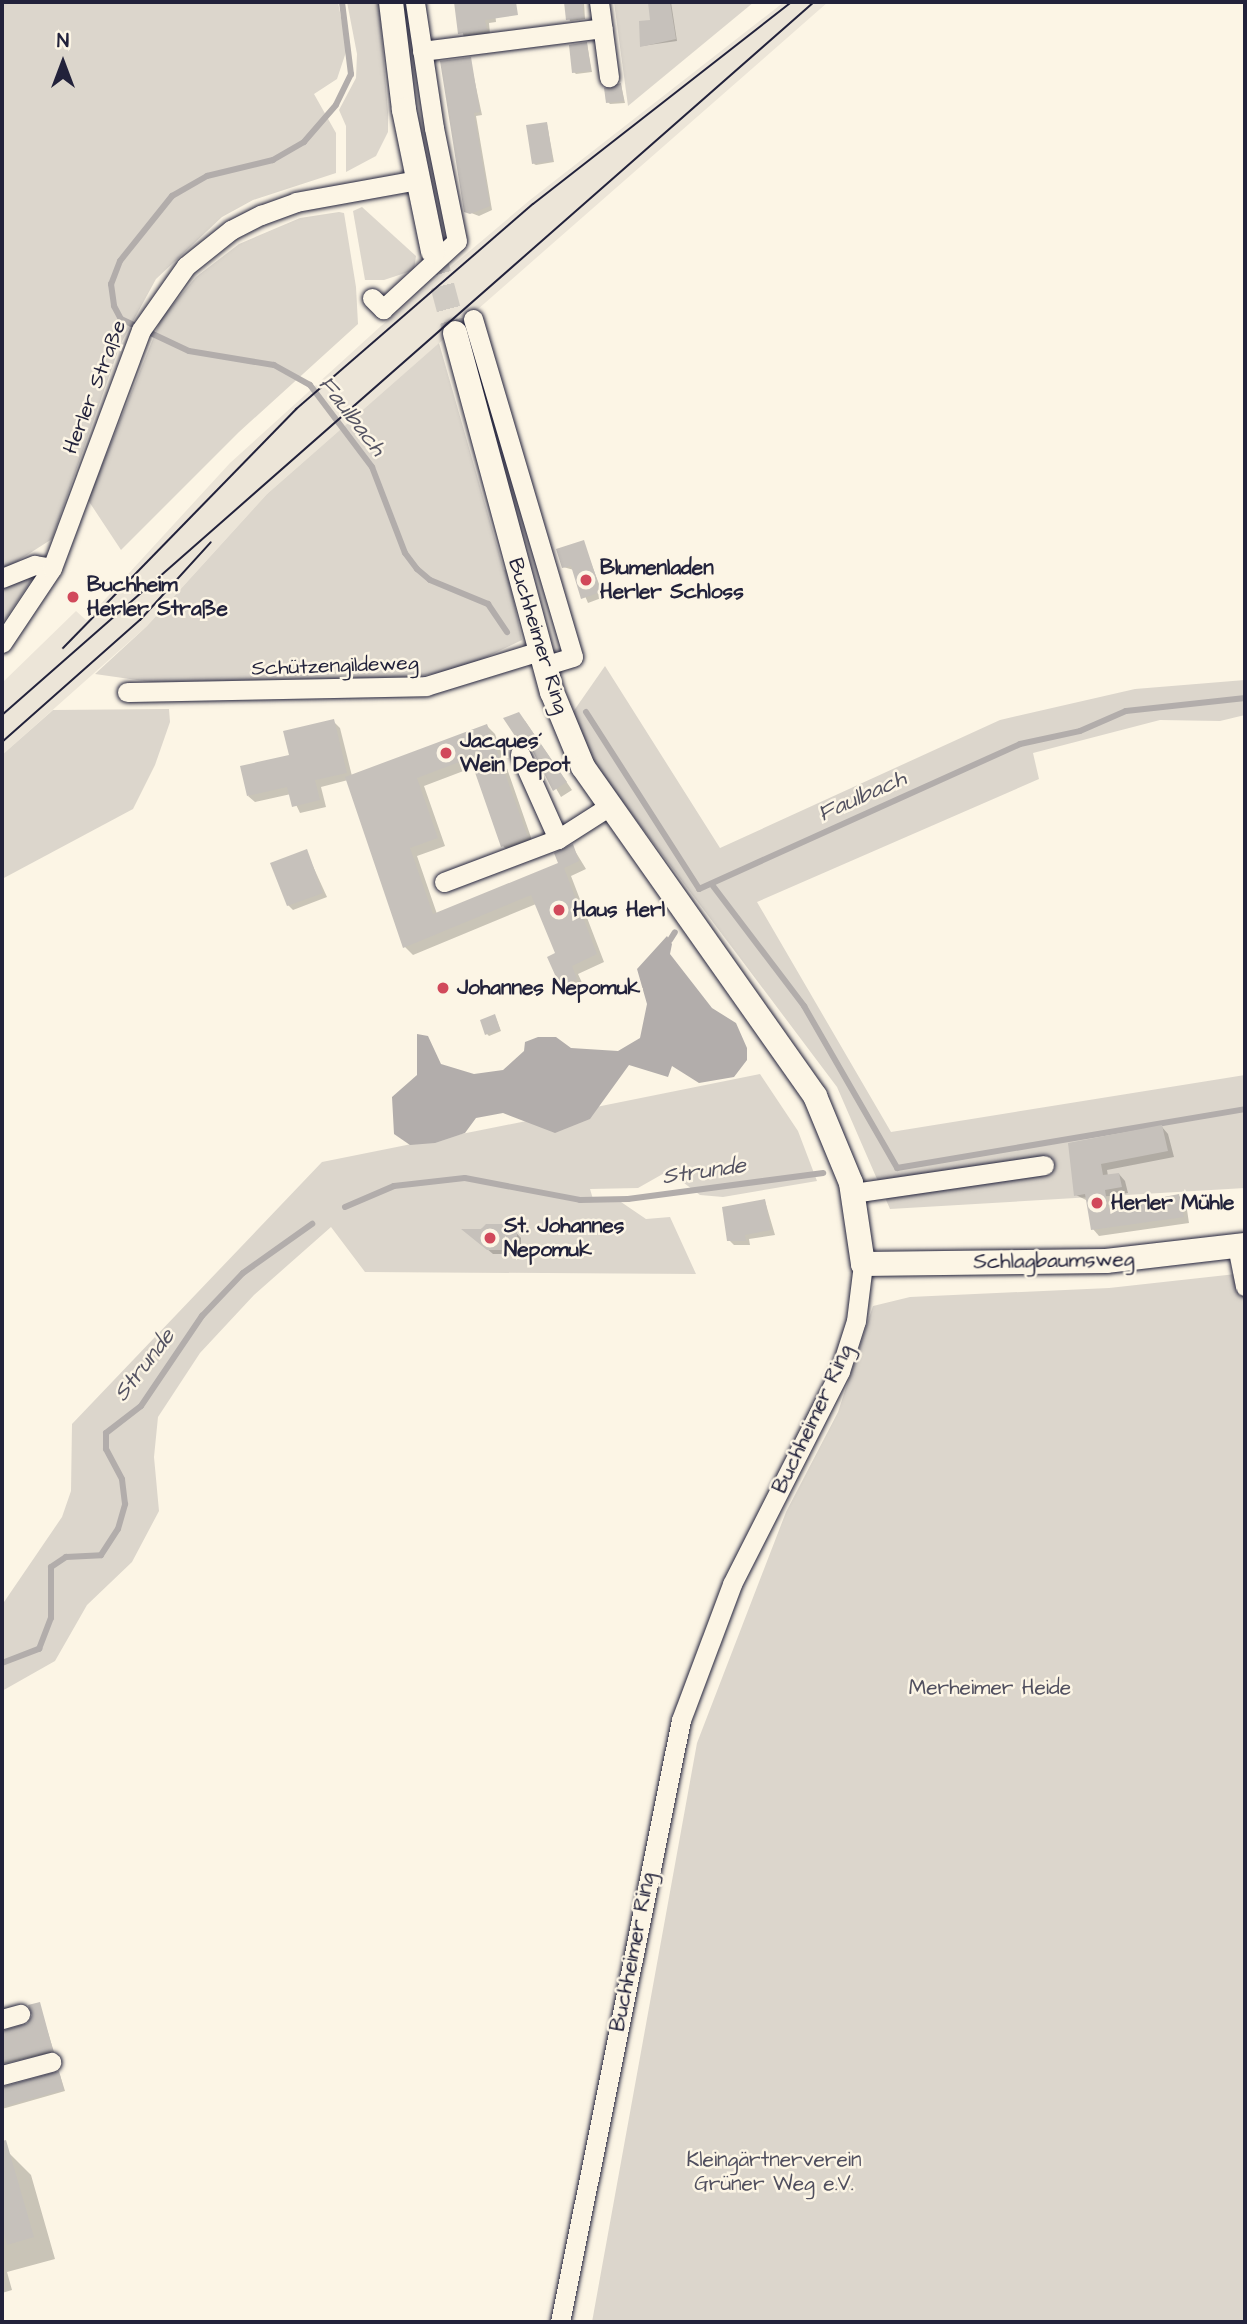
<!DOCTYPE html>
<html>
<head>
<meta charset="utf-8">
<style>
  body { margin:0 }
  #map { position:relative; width:1247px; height:2324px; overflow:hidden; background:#fcf5e5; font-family:"Architects Daughter",sans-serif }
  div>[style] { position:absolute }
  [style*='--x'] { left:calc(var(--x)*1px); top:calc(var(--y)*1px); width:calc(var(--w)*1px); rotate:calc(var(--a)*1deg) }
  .built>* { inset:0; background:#ece5d8 }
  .green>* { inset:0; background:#dcd6cc }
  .water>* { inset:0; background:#b2adab }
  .shadow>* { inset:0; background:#0003 }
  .stream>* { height:6px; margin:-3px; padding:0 3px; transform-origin:3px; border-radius:3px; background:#b2adab }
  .building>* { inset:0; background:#c6c1bb }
  .major-tunnel>* { height:24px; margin-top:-12px; transform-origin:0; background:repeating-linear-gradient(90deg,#d0cbc3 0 24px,transparent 0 36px) }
  .roads { filter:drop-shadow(0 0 2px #22223b) drop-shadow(0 0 2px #22223b) }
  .minor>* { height:19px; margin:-9.5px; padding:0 9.5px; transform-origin:9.5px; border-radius:9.5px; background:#fcf5e5 }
  .major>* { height:24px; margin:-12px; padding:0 12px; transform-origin:12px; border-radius:12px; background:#fcf5e5 }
  .tram>* { height:2px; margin:-1px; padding:0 1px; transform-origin:1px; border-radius:1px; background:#22223b }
  .dots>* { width:19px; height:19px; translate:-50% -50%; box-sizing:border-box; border:4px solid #fcf5e5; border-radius:50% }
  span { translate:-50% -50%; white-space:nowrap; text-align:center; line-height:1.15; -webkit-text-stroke:5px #fcf5e5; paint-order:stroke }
  .street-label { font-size:21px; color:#22223b }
  .poi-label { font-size:21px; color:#22223b; font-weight:700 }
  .left { translate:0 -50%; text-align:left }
  .park-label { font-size:21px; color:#504f5f }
  .water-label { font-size:23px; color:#545362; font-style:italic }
  .frame { position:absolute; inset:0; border:4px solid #22223b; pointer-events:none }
  .north { position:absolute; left:28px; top:28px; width:70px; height:70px; -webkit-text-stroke:5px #fcf5e5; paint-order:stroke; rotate:0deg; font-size:19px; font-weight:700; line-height:28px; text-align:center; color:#22223b }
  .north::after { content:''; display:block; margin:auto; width:24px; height:32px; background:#22223b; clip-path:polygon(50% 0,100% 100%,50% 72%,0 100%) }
</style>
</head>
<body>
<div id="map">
  <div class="built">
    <div style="clip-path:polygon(784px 2px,828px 2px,267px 494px,147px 626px,2px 755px,2px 683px,76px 611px,86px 620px,230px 463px,381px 326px,530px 200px)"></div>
  </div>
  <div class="green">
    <div style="clip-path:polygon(2px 2px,338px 2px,347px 49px,337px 79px,314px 94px,336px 133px,336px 173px,253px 200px,222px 217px,156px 279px,120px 345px,52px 539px,2px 571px)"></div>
    <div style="clip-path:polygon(347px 2px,379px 2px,388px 112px,388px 132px,376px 156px,346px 172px,346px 126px,339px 110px,356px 78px,357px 54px)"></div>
    <div style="clip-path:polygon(614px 2px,754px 2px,628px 106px)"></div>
    <div style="clip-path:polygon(362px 207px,416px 256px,414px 270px,384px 280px,365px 280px,353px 211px)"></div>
    <div style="clip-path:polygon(339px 212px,344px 213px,356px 287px,358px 324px,239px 432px,121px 550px,88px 500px,161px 319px,196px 277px,239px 244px,300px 218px)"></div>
    <div style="clip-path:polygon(439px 343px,504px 570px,507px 569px,522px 640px,463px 668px,415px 677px,151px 682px,95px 674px,147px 626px,267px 494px)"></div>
    <div style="clip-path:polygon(29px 574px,33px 578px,2px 624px,2px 585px)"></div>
    <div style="clip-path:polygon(605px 666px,720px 848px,1000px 720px,1135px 689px,1245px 680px,1245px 715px,1220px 721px,1160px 720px,1033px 753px,1039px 779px,757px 902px,891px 1132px,1245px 1075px,1245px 1188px,890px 1209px,837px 1087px,588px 756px,573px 712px)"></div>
    <div style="clip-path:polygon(169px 709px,170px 722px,155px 765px,133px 809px,2px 879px,2px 755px,53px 710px)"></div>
    <div style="clip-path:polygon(760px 1074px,798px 1131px,817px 1181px,723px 1197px,700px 1195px,668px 1171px,638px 1188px,590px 1189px,593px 1199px,621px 1202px,646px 1219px,670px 1217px,696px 1274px,365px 1272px,331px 1227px,254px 1295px,200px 1353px,158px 1417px,154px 1457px,159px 1511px,132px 1562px,87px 1605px,55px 1661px,2px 1691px,2px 1605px,62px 1517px,71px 1491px,72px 1424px,322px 1162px)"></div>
    <div style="clip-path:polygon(1245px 1273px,1245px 2322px,592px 2322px,697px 1743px,786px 1512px,838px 1412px,873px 1306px,910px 1297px,1109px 1288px)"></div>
  </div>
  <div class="water">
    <div style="clip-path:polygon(667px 936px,672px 944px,670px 954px,712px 1008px,736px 1023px,747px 1048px,747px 1060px,734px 1077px,699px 1083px,672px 1066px,668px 1077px,629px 1065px,590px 1119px,555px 1133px,503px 1113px,476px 1118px,465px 1133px,435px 1143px,410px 1145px,394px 1134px,392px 1097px,417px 1075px,417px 1034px,428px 1036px,441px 1064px,474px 1074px,503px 1070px,524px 1051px,525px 1042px,538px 1037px,556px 1037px,571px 1048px,618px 1051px,640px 1038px,647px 1004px,637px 969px)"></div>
  </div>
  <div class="shadow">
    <div style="clip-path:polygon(456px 2px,494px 2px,496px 22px,489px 23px,490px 34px,464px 38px)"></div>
    <div style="clip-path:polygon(566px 2px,584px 2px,585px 19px,570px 21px)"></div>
    <div style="clip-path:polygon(650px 2px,671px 2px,677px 41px,642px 46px,651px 22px)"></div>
    <div style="clip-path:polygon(587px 44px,592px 72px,576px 74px,574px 72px)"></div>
    <div style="clip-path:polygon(470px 59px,482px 115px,476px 116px,492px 210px,479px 216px,466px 211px)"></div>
    <div style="clip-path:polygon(621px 85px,625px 103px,610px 104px,608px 102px)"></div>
    <div style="clip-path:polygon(547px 124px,554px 162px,536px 165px,534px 164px)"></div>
    <div style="clip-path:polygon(583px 542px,604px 597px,588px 603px,574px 570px,563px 567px)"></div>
    <div style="clip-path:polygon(333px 721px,340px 728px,352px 776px,487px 726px,495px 734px,534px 846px,511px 854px,503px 846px,474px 767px,424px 786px,445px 846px,417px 856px,437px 914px,560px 864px,572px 846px,586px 869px,571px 876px,604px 962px,578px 974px,584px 987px,569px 993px,561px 985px,557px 954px,536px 904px,413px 955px,405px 947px,348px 780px,321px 787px,326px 807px,300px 813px,291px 794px,255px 802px,248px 796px)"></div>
    <div style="clip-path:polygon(525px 721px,572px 790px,561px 797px,535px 752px,521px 741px)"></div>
    <div style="clip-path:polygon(306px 851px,327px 897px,293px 910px,288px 905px)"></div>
    <div style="clip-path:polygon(496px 1018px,501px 1031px,489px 1036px,487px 1034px)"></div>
    <div style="clip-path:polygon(1162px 1127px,1168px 1134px,1174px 1157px,1107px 1170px,1108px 1176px,1119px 1174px,1125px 1181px,1128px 1193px,1111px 1196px,1113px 1208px,1179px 1196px,1186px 1203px,1189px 1223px,1099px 1236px,1093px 1229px,1088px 1201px,1076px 1195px,1070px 1145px)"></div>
    <div style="clip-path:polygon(765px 1201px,775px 1235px,749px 1239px,750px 1245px,734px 1245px,729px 1240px)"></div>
    <div style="clip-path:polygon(509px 1225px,521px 1238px,521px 1248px,515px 1254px,493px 1254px,466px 1231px)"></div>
    <div style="clip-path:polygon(39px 2004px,54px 2052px,2px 2064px,2px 2032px,25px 2027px)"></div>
    <div style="clip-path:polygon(60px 2075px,65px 2091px,2px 2109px,2px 2087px)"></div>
    <div style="clip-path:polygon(9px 2153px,31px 2175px,55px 2259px,7px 2272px,12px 2290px,2px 2293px,2px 2155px)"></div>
  </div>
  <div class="stream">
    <div style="--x:342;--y:2;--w:73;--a:82.9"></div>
    <div style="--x:351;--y:74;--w:34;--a:116"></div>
    <div style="--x:336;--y:105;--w:49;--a:130.9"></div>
    <div style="--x:304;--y:142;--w:36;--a:150"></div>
    <div style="--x:273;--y:160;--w:68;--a:166.4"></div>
    <div style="--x:207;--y:176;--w:40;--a:150.3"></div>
    <div style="--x:172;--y:196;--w:83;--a:128.7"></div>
    <div style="--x:120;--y:261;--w:25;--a:111"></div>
    <div style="--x:111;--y:284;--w:22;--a:82"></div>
    <div style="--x:114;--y:306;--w:15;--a:62"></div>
    <div style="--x:121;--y:319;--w:75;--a:25.2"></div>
    <div style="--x:189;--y:351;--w:86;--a:9.4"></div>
    <div style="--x:274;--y:365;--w:41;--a:29.1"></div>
    <div style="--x:310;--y:385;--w:103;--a:52.9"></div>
    <div style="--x:372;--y:467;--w:92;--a:69"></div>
    <div style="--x:405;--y:553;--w:20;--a:53"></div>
    <div style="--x:417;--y:569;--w:17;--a:40"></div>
    <div style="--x:430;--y:580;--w:63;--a:22.5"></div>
    <div style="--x:488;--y:604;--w:34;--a:56"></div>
    <div style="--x:586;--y:712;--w:210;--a:57.4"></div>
    <div style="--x:699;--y:889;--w:352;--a:-24.3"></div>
    <div style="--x:1020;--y:744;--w:61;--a:-12.2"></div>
    <div style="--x:1080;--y:731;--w:50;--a:-23.5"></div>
    <div style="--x:1126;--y:711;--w:120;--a:-6.2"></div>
    <div style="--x:713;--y:886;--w:151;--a:52.8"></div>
    <div style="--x:804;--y:1006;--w:187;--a:60.1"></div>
    <div style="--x:897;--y:1168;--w:353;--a:-9.6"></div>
    <div style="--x:670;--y:940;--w:9;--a:-58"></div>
    <div style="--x:345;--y:1207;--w:53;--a:-23.2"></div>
    <div style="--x:394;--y:1186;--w:71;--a:-6.4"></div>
    <div style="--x:465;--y:1178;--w:117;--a:10.8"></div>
    <div style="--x:580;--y:1200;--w:48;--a:-1.2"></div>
    <div style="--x:628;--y:1199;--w:197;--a:-7.6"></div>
    <div style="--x:2;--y:1663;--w:40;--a:-21"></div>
    <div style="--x:39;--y:1649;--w:33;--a:-69"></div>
    <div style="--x:51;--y:1618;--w:51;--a:-90"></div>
    <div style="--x:51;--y:1567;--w:18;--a:-34"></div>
    <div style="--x:66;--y:1557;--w:35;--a:-3"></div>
    <div style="--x:101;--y:1555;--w:31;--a:-57"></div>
    <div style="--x:118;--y:1529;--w:26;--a:-74"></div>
    <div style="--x:125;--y:1504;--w:25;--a:-97"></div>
    <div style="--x:122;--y:1479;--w:34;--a:-118"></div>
    <div style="--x:106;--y:1449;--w:16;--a:-90"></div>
    <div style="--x:106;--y:1433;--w:44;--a:-37.6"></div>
    <div style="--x:141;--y:1406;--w:109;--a:-55.9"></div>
    <div style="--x:202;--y:1316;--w:59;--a:-46.4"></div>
    <div style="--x:243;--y:1273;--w:85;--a:-35.4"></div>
  </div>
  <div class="building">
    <div style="clip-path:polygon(454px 2px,516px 2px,518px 15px,485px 20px,487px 30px,458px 34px)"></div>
    <div style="clip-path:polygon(564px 2px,582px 2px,584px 18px,566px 20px)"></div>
    <div style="clip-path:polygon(648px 2px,670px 2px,676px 39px,640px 47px,639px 21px,650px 20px)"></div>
    <div style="clip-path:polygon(587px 42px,591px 71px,572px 73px,569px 45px)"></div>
    <div style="clip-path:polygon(471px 57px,480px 112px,474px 113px,490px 206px,470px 214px,464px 212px,440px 61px)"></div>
    <div style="clip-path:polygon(621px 83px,624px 101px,606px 103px,604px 88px)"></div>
    <div style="clip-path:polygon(547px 122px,553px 161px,532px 164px,526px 125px)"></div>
    <div style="clip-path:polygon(584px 540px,601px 592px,581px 599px,571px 566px,562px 568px,556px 549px)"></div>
    <div style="clip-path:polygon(519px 712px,567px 782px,553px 791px,531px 748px,519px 742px,503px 718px)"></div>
    <div style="clip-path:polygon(334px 719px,347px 773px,315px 780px,320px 800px,292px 807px,287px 787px,247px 796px,240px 766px,289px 755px,283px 731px)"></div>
    <div style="clip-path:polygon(487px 724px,528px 837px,501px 847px,470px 758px,417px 778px,438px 838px,410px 848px,433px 914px,558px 863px,554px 853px,573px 844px,579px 861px,564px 868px,597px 954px,572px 966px,577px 979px,560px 986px,547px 957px,555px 953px,531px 895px,403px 948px,345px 777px)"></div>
    <div style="clip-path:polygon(307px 849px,323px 893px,287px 906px,270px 863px)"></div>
    <div style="clip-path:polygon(495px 1014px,500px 1029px,485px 1035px,480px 1020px)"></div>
    <div style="clip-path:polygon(1162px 1125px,1168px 1151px,1101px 1164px,1103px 1175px,1119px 1173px,1122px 1187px,1105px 1190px,1108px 1208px,1179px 1194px,1184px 1217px,1091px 1230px,1085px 1194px,1074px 1196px,1068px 1143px)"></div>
    <div style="clip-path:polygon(765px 1199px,771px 1230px,745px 1235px,746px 1241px,727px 1241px,722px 1207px)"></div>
    <div style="clip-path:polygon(486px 1224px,510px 1224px,517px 1231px,517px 1243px,509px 1250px,487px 1250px,461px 1229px,481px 1229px)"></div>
    <div style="clip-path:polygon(40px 2002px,53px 2050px,2px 2062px,2px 2031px,28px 2023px,32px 2016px,28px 2005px)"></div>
    <div style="clip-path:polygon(59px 2071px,64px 2090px,2px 2107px,2px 2087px)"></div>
    <div style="clip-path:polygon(6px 2140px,34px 2237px,7px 2245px,2px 2226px,2px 2141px)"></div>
  </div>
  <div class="major-tunnel">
    <div style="--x:433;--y:251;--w:85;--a:75"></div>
  </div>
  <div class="roads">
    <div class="minor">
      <div style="--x:599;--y:2;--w:76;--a:82.4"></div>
      <div style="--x:422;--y:51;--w:182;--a:-7.2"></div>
      <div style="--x:372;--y:298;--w:16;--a:45"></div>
      <div style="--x:383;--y:309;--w:100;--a:-42.6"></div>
      <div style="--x:457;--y:241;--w:115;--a:-101.5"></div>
      <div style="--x:434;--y:128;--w:127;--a:-98.6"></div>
      <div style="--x:473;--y:319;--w:352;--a:73.5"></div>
      <div style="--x:573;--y:657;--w:30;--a:163"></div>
      <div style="--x:2;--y:578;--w:35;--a:-22"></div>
      <div style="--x:35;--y:565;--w:17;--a:10"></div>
      <div style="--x:2;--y:643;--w:90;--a:-56.3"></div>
      <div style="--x:52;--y:568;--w:254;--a:-69.5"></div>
      <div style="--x:141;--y:330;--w:78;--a:-54.9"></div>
      <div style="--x:186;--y:266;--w:58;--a:-38.7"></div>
      <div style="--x:231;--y:230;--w:34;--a:-27"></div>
      <div style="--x:261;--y:215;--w:37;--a:-20"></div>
      <div style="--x:296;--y:202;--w:123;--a:-10.3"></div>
      <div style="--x:127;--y:692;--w:299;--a:-1.1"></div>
      <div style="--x:426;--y:686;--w:119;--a:-17.1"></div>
      <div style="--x:520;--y:754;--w:93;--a:65.9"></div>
      <div style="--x:558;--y:839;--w:59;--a:-32.6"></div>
      <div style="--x:444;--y:882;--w:122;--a:-20.7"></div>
      <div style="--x:853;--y:1193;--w:193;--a:-8.3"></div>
      <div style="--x:1237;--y:1246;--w:41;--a:78.7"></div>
      <div style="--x:2;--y:2019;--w:19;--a:-16"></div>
      <div style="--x:2;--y:2075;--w:51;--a:-14.9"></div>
      <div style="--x:560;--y:2322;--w:614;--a:-78.64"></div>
      <div style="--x:681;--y:1720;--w:145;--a:-69.4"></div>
      <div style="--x:732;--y:1584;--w:239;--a:-63.1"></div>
      <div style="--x:840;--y:1371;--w:52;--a:-72.3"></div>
      <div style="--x:856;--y:1321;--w:57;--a:-83"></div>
    </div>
    <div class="major">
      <div style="--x:391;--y:2;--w:109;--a:83.1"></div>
      <div style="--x:404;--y:110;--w:144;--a:78.4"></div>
      <div style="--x:455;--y:333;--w:372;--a:74.9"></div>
      <div style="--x:552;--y:692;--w:81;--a:67.5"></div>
      <div style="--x:583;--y:767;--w:403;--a:54.8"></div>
      <div style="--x:815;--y:1096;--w:94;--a:67.5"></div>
      <div style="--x:851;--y:1183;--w:82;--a:81.6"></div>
      <div style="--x:863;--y:1264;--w:243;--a:-0.7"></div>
      <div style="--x:1106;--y:1261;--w:140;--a:-6.6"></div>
    </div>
  </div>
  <div class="tram">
    <div style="--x:63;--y:648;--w:334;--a:-45.7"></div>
    <div style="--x:296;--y:409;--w:313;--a:-40.9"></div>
    <div style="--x:533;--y:204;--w:328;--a:-38"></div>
    <div style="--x:2;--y:715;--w:1081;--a:-41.29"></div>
    <div style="--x:2;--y:742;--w:184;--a:-41.5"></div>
    <div style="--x:140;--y:620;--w:105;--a:-47.7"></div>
  </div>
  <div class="dots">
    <div style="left:586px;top:580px;background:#d1495b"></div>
    <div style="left:73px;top:597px;background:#d1495b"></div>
    <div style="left:446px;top:753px;background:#d1495b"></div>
    <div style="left:559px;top:910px;background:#d1495b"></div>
    <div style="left:443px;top:988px;background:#d1495b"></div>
    <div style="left:1097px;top:1203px;background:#d1495b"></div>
    <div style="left:490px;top:1238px;background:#d1495b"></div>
  </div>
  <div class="street-label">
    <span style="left:95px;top:387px;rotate:-69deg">Herler Straße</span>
    <span style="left:538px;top:636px;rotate:73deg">Buchheimer Ring</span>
    <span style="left:335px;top:666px;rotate:-2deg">Schützengildeweg</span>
    <span style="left:1054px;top:1261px;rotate:-1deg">Schlagbaumsweg</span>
    <span style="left:813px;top:1419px;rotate:-65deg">Buchheimer Ring</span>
    <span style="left:633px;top:1952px;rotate:-79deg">Buchheimer Ring</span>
  </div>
  <div class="poi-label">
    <span class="left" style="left:600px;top:580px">Blumenladen<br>Herler Schloss</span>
    <span class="left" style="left:87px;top:597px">Buchheim<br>Herler Straße</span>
    <span class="left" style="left:460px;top:753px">Jacques´<br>Wein Depot</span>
    <span class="left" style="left:573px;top:910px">Haus Herl</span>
    <span class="left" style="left:457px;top:988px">Johannes Nepomuk</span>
    <span class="left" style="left:1111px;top:1203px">Herler Mühle</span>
    <span class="left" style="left:504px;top:1238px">St. Johannes<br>Nepomuk</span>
  </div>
  <div class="park-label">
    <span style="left:990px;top:1688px">Merheimer Heide</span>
    <span style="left:774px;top:2172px">Kleingärtnerverein<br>Grüner Weg e.V.</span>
  </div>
  <div class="water-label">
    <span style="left:352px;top:416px;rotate:52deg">Faulbach</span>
    <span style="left:862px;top:796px;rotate:-24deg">Faulbach</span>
    <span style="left:704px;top:1171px;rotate:-8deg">Strunde</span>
    <span style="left:144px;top:1365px;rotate:-52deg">Strunde</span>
  </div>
  <div class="frame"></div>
  <div class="north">N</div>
</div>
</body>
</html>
